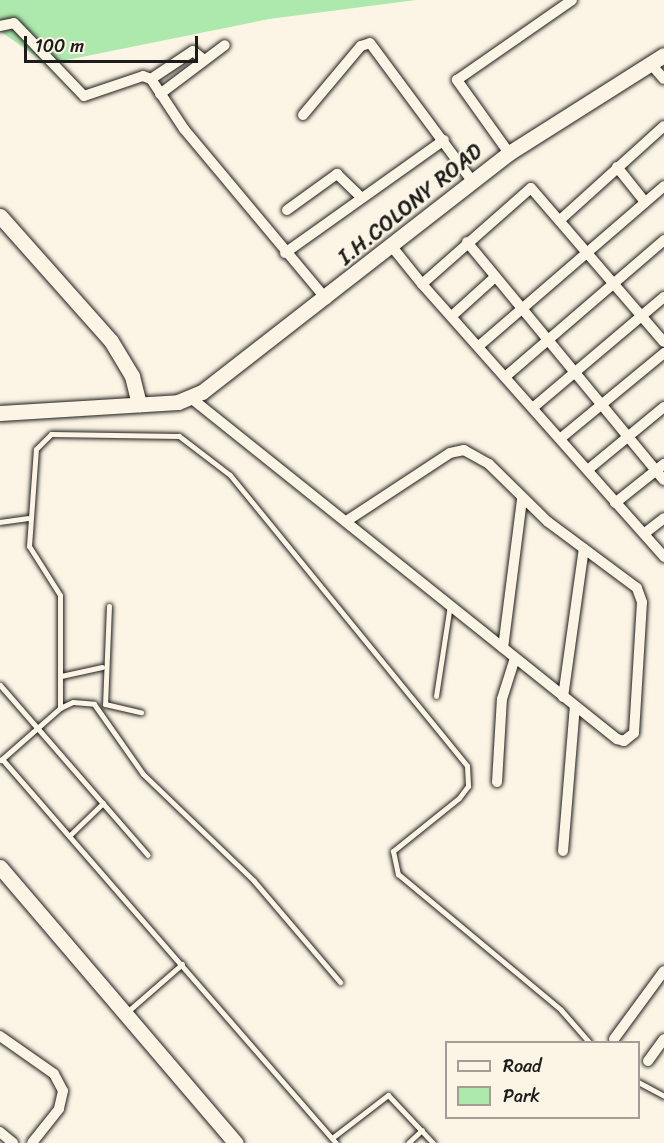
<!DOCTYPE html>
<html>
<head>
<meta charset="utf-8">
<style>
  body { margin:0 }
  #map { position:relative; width:664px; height:1143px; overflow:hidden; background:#fcf5e5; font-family:Sriracha,sans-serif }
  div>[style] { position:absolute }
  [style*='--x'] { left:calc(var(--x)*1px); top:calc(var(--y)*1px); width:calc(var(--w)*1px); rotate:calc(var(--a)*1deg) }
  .green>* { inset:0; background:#ade8ad }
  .roads { filter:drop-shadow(0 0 2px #1c1c1c) drop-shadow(0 0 2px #1c1c1c) }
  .lane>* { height:5px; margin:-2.5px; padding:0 2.5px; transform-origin:2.5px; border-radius:2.5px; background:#fcf5e5 }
  .street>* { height:10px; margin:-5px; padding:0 5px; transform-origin:5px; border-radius:5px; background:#fcf5e5 }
  .secondary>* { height:15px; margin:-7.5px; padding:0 7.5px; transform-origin:7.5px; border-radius:7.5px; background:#fcf5e5 }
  span { translate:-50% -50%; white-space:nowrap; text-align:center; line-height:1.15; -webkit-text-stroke:4.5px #fcf5e5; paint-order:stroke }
  .street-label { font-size:22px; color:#1c1c1c }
  .legend { position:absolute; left:445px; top:1041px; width:195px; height:78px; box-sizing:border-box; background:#fcf5e5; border:2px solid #a29e95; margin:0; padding:8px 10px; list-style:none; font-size:18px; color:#1c1c1c }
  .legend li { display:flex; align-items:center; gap:12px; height:30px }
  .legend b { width:30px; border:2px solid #a29e95 }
  .scale { position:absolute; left:24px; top:36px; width:174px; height:27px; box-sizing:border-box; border:3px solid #1c1c1c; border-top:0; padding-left:8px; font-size:18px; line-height:21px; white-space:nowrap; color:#1c1c1c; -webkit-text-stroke:4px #fcf5e5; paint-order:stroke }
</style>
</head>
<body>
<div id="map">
  <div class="green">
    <div style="clip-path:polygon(0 0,416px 0,269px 19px,47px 64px,0 31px)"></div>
  </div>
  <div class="roads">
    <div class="lane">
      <div style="--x:0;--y:522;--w:28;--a:-8"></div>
      <div style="--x:109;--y:606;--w:98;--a:92.3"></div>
      <div style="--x:105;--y:704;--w:37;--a:13"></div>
      <div style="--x:61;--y:676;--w:42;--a:-12.4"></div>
      <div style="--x:0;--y:685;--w:225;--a:49"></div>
      <div style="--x:436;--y:696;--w:93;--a:-81.3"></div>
      <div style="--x:60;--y:708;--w:113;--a:-90"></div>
      <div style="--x:60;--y:595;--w:58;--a:-122.3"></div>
      <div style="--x:29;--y:546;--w:97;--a:-85.9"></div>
      <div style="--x:36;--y:449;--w:21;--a:-45"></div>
      <div style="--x:51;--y:434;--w:128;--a:0.9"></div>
      <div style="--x:179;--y:436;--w:64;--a:37.4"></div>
      <div style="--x:230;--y:475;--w:375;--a:50.8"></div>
      <div style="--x:467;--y:766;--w:20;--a:87"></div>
      <div style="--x:468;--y:786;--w:15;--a:127"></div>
      <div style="--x:459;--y:798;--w:85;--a:141.2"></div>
      <div style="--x:393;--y:851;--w:24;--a:78"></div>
      <div style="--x:398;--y:874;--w:212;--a:39.8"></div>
      <div style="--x:561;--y:1010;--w:43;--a:48.8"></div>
      <div style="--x:2;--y:759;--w:509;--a:48.98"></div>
      <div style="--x:1;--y:760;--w:79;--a:-41.4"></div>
      <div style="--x:60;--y:708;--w:14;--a:-25"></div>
      <div style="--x:73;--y:702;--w:21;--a:5"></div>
      <div style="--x:94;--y:704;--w:85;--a:55"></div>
      <div style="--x:143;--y:774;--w:154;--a:43.9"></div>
      <div style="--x:254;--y:881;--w:133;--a:49.6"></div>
      <div style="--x:70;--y:835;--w:46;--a:-44.1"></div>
      <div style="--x:127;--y:1012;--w:73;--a:-41.1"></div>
      <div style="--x:638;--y:1082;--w:30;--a:28"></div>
      <div style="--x:332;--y:1138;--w:71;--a:-37.5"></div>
      <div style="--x:388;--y:1095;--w:66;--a:46.8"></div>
      <div style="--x:408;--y:1143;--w:19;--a:-43"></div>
    </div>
    <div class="street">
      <div style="--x:0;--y:26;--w:14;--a:-12"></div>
      <div style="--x:14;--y:23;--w:101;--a:46.2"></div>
      <div style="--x:84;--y:96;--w:62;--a:-18.7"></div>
      <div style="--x:143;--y:76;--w:9;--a:21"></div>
      <div style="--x:151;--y:79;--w:60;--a:56.6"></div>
      <div style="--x:184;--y:129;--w:222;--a:50.1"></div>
      <div style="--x:650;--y:63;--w:21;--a:49"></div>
      <div style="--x:151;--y:79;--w:50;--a:-33.7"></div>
      <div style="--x:193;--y:51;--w:14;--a:39"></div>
      <div style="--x:160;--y:94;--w:81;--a:-37"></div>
      <div style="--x:303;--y:115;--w:90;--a:-50"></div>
      <div style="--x:361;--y:46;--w:9;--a:-18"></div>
      <div style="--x:370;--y:43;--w:173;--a:53.5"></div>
      <div style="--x:509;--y:153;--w:90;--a:-125.5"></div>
      <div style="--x:457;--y:80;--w:140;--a:-34.8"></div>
      <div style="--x:617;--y:167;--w:45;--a:51.3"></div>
      <div style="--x:287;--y:210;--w:62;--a:-35.8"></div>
      <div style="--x:337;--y:174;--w:32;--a:44"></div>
      <div style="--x:560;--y:220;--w:140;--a:-42.1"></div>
      <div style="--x:467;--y:242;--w:309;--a:50.4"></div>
      <div style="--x:393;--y:248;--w:46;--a:51.1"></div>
      <div style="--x:422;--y:284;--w:145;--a:-41.4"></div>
      <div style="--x:531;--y:188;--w:203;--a:49.2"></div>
      <div style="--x:285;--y:253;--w:195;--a:-35.4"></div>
      <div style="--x:422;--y:284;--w:365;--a:48.4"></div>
      <div style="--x:453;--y:315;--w:57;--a:-42.1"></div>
      <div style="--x:480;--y:345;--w:243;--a:-40.8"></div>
      <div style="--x:505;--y:377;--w:210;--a:-40.7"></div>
      <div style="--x:191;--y:398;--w:546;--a:38.68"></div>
      <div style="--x:617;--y:739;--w:7;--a:16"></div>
      <div style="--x:624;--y:741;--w:13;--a:-39"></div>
      <div style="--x:634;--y:733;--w:131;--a:-86.5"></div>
      <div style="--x:642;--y:602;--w:15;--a:-110"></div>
      <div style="--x:637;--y:588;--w:111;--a:-143.4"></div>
      <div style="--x:548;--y:522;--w:83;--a:-135.5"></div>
      <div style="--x:489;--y:464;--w:29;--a:-151"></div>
      <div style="--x:464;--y:450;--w:14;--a:168"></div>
      <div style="--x:450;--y:453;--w:122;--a:146.7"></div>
      <div style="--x:535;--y:406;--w:169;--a:-40.2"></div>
      <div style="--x:561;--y:438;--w:134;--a:-39.5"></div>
      <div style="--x:590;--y:468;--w:96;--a:-39.5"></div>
      <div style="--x:615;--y:503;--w:63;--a:-38.5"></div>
      <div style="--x:645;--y:533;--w:24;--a:-38"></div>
      <div style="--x:503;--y:648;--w:150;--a:-82.7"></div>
      <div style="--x:563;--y:697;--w:150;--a:-82"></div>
      <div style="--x:497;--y:782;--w:83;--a:-86.6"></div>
      <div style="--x:502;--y:699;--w:43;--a:-72.4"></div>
      <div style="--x:563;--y:851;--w:145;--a:-85.3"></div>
      <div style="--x:0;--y:1036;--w:66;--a:35.1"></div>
      <div style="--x:54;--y:1074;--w:19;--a:62"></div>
      <div style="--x:63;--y:1091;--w:18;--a:103"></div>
      <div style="--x:59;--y:1109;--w:43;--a:128.5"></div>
      <div style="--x:614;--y:1039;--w:84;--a:-53.7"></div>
      <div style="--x:648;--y:1061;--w:27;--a:-54"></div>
      <div style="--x:0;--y:1132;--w:17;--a:40"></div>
    </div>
    <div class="secondary">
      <div style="--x:0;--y:216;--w:167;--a:48.4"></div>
      <div style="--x:111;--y:341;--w:41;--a:59"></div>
      <div style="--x:132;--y:376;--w:29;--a:76"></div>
      <div style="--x:0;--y:413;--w:178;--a:-3.5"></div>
      <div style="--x:178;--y:402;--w:26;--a:-23"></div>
      <div style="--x:202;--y:392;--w:389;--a:-37.9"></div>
      <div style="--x:509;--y:153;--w:183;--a:-32.3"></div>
      <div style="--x:0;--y:867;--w:363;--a:49.5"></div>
    </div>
  </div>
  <div class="street-label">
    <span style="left:410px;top:204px;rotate:-39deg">I.H.COLONY ROAD</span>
  </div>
  <ul class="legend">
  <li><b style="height:8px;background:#fcf5e5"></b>Road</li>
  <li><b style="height:16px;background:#ade8ad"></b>Park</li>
  </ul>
  <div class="scale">100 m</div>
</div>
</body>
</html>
